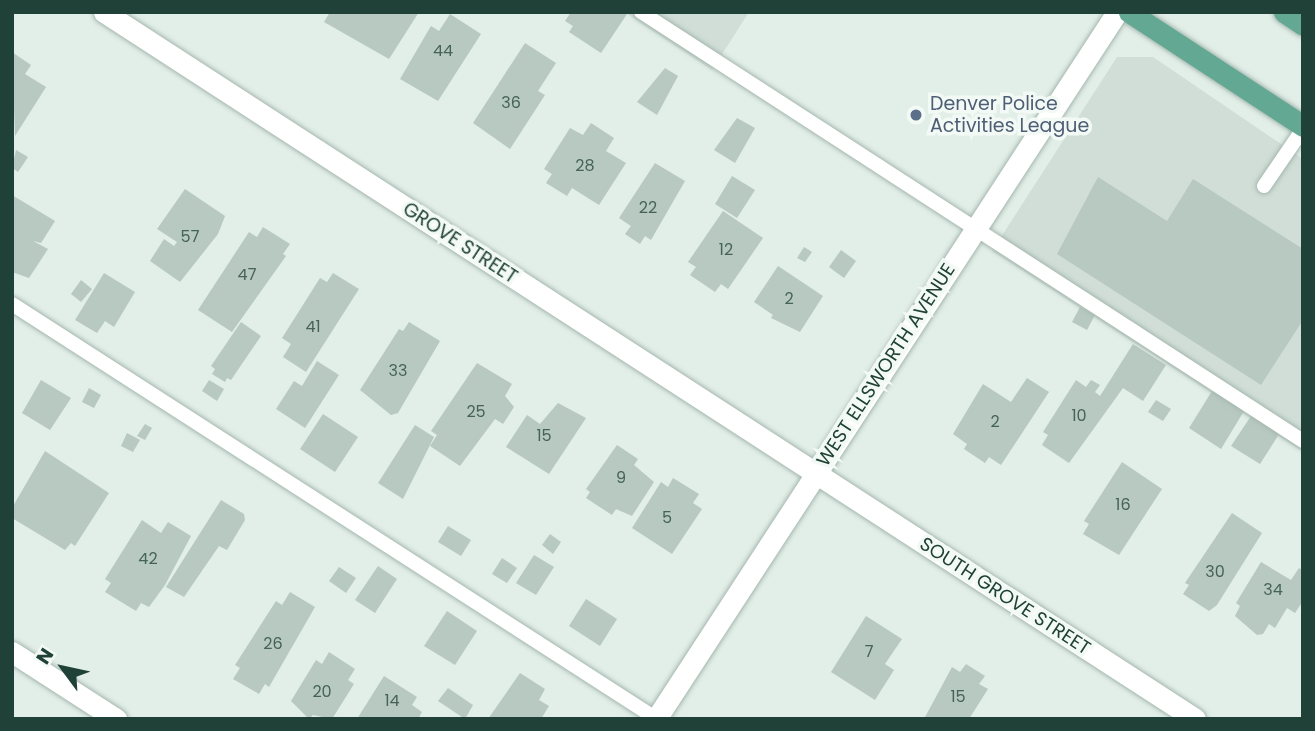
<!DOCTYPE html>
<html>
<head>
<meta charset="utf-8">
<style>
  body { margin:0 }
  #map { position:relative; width:1315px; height:731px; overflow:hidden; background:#e2eee8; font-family:Poppins,sans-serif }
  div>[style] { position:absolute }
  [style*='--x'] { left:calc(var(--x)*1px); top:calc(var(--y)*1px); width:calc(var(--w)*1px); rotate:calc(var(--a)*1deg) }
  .built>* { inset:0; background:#d0ded7 }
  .building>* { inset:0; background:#b7c9c1 }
  .roads { filter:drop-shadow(0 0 2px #a4b7af) drop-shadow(0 0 2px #a4b7af) }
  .lane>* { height:14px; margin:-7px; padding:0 7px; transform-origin:7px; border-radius:7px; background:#fff }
  .street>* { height:21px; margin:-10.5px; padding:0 10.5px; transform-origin:10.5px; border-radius:10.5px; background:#fff }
  .primary>* { height:21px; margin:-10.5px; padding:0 10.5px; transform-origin:10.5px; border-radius:10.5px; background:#62a893 }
  .dots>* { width:19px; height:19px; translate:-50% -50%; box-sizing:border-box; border:4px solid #f3faf6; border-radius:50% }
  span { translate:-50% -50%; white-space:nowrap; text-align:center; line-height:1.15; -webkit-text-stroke:7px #f3faf6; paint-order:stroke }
  .number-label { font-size:16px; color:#46635a }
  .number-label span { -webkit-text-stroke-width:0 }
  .service-label { font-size:19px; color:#4e5e75 }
  .left { translate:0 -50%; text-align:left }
  .street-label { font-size:19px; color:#204137 }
  .frame { position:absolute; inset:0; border:14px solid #204137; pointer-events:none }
  .north { position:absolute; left:28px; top:633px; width:70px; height:70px; -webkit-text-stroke:5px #f3faf6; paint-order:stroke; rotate:303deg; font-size:19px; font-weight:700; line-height:28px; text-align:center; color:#204137 }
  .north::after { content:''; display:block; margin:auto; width:24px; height:32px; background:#204137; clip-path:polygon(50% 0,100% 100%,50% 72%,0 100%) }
</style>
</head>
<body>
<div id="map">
  <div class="built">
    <div style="clip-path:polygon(624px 12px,749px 12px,712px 70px)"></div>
    <div style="clip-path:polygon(1117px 57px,1153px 57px,1303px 159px,1303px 452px,992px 251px)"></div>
  </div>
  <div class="building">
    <div style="clip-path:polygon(330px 12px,419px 12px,389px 59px,324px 22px)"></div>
    <div style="clip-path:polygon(571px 12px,624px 12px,627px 14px,601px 53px,569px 32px,573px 26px,565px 21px)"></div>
    <div style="clip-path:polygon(450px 14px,481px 34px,438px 101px,400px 79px,431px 26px,439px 31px)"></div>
    <div style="clip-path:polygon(525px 43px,556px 63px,538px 91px,545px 95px,510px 149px,473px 123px)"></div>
    <div style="clip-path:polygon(12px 52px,31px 65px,25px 74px,46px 87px,15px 136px)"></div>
    <div style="clip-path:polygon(665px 68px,678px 76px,657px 115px,637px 102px)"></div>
    <div style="clip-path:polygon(737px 118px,755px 128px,735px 163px,714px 150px)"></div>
    <div style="clip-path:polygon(591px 123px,614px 138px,606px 151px,626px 163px,599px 205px,572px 188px,567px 196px,546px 183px,552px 174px,544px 169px,570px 128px,583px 135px)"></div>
    <div style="clip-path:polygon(16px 150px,28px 157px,18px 172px,12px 168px)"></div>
    <div style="clip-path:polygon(655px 163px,685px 181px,651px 240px,645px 236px,640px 244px,625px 234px,631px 226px,619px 218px)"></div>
    <div style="clip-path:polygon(732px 176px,755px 190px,737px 218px,715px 204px)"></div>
    <div style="clip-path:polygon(1098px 177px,1167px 221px,1193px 179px,1303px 249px,1303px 320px,1261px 385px,1057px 254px)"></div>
    <div style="clip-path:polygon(185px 189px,225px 216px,218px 234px,180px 282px,150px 261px,164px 239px,174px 246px,177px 242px,157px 229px)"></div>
    <div style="clip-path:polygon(12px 195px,55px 221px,41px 243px,33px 241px,48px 249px,29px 278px,12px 272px)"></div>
    <div style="clip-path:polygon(723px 211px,763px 238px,728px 289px,721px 284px,715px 292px,690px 275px,696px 267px,688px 262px)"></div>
    <div style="clip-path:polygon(263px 227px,290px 244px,283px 254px,286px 256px,232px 332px,198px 310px,249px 232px,257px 237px)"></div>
    <div style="clip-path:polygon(804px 247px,812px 252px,805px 262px,797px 258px)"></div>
    <div style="clip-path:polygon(841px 250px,856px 261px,844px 278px,829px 267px)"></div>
    <div style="clip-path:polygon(778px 266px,823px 296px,800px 332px,771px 318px,773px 315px,754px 302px)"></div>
    <div style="clip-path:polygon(104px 273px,135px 292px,114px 327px,105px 321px,97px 333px,75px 320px)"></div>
    <div style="clip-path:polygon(333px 273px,359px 289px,306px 372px,283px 357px,291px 344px,282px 338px,320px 278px,327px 282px)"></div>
    <div style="clip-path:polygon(81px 280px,92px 289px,81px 302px,71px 294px)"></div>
    <div style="clip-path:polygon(1080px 307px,1095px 315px,1087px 330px,1072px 322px)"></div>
    <div style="clip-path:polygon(241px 322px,261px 336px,231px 380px,227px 378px,225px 382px,212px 374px,215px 369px,211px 366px)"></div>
    <div style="clip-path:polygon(409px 322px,440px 341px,398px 413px,391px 415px,360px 390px,399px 329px,403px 331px)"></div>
    <div style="clip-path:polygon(1133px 344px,1166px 365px,1143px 401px,1123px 388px,1069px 463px,1042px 445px,1048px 435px,1043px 432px,1076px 380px,1086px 387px,1091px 380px,1100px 385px,1095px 392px,1100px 396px)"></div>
    <div style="clip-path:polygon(317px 361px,339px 375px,305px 428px,276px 409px,294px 381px,302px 386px)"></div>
    <div style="clip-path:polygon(477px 363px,512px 384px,505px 396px,514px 407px,503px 424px,495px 419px,460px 466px,430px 446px,437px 435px,431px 431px)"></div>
    <div style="clip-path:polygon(1027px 378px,1049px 392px,1001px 465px,989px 457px,985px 463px,964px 449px,967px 444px,953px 434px,983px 384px,1011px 402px)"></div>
    <div style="clip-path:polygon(41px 380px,71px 398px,50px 430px,22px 413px)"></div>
    <div style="clip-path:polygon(209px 380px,224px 389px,217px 401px,202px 391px)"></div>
    <div style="clip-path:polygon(89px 388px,101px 395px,94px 408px,82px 402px)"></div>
    <div style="clip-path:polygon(1212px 391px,1244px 411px,1221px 449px,1189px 428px)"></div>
    <div style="clip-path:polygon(1156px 400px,1171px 409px,1163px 421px,1148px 412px)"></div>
    <div style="clip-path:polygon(558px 403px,586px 418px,549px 474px,506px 447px,527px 415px,540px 424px)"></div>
    <div style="clip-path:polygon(1253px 413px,1281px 431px,1260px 464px,1231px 446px)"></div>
    <div style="clip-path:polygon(323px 414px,358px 437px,335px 472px,300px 449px)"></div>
    <div style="clip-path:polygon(145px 424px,152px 428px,145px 440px,137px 436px)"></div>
    <div style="clip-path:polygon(415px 425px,434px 437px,403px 499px,378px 483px)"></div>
    <div style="clip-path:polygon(127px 433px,140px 440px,133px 452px,121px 446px)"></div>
    <div style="clip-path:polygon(617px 445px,638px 459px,634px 465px,654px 482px,632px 516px,616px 509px,612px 515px,586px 498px,590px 492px,586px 489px)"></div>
    <div style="clip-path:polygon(45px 451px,109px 493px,75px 546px,71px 543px,65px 550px,12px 518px,12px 508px)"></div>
    <div style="clip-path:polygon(1122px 462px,1162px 489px,1119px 555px,1083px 534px,1089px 524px,1084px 521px)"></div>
    <div style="clip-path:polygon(673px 478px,699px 494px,693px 503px,702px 509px,672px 554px,632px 528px,661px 482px,668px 487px)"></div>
    <div style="clip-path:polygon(221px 500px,244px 514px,245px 520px,227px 550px,219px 546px,184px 597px,166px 587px)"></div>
    <div style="clip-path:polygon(1232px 513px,1262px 533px,1217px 605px,1209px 611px,1183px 594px,1189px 585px,1185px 583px)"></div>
    <div style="clip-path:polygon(142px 520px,161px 533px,168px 522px,191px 536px,165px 585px,149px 607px,141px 603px,136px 611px,105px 592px,111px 583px,105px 579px)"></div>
    <div style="clip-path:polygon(448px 526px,471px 540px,461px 556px,438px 542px)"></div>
    <div style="clip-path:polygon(550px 534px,561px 542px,553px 554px,542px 545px)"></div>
    <div style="clip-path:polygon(534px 555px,554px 567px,536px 595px,516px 583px)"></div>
    <div style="clip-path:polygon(502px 558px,517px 568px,507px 583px,492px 574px)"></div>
    <div style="clip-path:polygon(1261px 562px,1291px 580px,1299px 568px,1303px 571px,1303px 601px,1295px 613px,1287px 608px,1275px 628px,1269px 624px,1263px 634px,1257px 635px,1235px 616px,1240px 606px,1236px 603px)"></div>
    <div style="clip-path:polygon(378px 566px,397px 579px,375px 613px,355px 600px)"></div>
    <div style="clip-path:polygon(339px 567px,356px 578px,346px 593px,329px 581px)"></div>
    <div style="clip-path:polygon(290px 592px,315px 607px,269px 687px,265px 684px,259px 694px,233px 679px,240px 668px,235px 665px,276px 601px,282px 605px)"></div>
    <div style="clip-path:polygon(586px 599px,617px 619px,600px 646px,569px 626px)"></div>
    <div style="clip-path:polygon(447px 611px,477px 631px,455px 665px,424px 646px)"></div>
    <div style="clip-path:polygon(866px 616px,902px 639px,885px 664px,894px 670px,875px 700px,831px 672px)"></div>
    <div style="clip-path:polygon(329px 652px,355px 669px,348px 680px,354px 684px,332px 719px,313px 715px,309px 719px,291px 701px,316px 660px,322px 664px)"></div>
    <div style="clip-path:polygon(966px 664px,985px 676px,979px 684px,988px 689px,969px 719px,924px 719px,952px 667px,960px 672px)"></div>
    <div style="clip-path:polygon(520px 673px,545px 689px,539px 700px,549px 706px,541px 719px,488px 719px)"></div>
    <div style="clip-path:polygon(384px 676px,417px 697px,412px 705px,422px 712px,418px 719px,357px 719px)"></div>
    <div style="clip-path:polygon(448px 688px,473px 705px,465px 719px,438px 701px)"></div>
  </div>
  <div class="roads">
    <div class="lane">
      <div style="--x:641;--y:12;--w:789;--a:32.94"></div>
      <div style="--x:1264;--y:186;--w:69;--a:-55.6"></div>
      <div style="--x:12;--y:304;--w:767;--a:32.76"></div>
    </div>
    <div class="street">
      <div style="--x:104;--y:12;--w:1300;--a:32.94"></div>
      <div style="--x:12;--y:652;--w:124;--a:32.8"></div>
      <div style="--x:656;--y:719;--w:844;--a:-56.89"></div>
    </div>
    <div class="primary">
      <div style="--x:1129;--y:12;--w:208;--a:33.2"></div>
      <div style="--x:1284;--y:12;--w:23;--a:34"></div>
    </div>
  </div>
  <div class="dots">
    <div style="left:916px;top:115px;background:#5c6f8a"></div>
  </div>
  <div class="number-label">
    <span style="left:443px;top:51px">44</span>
    <span style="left:511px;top:103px">36</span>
    <span style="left:585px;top:166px">28</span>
    <span style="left:648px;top:208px">22</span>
    <span style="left:190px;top:237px">57</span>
    <span style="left:726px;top:250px">12</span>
    <span style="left:247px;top:275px">47</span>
    <span style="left:789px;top:299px">2</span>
    <span style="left:313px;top:327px">41</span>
    <span style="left:398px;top:371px">33</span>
    <span style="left:476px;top:412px">25</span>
    <span style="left:1079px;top:416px">10</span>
    <span style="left:995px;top:422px">2</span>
    <span style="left:544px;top:436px">15</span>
    <span style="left:621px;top:478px">9</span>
    <span style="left:1123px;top:505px">16</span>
    <span style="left:667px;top:518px">5</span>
    <span style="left:148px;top:559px">42</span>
    <span style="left:1215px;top:572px">30</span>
    <span style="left:1273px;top:590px">34</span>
    <span style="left:273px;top:644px">26</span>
    <span style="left:869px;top:652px">7</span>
    <span style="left:322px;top:692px">20</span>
    <span style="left:958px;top:697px">15</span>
    <span style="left:392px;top:701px">14</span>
  </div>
  <div class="service-label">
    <span class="left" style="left:930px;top:115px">Denver Police<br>Activities League</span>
  </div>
  <div class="street-label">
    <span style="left:460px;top:243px;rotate:33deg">GROVE STREET</span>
    <span style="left:886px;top:365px;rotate:-57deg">WEST ELLSWORTH AVENUE</span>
    <span style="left:1005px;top:596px;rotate:33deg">SOUTH GROVE STREET</span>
  </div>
  <div class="frame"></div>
  <div class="north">N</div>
</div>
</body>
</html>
